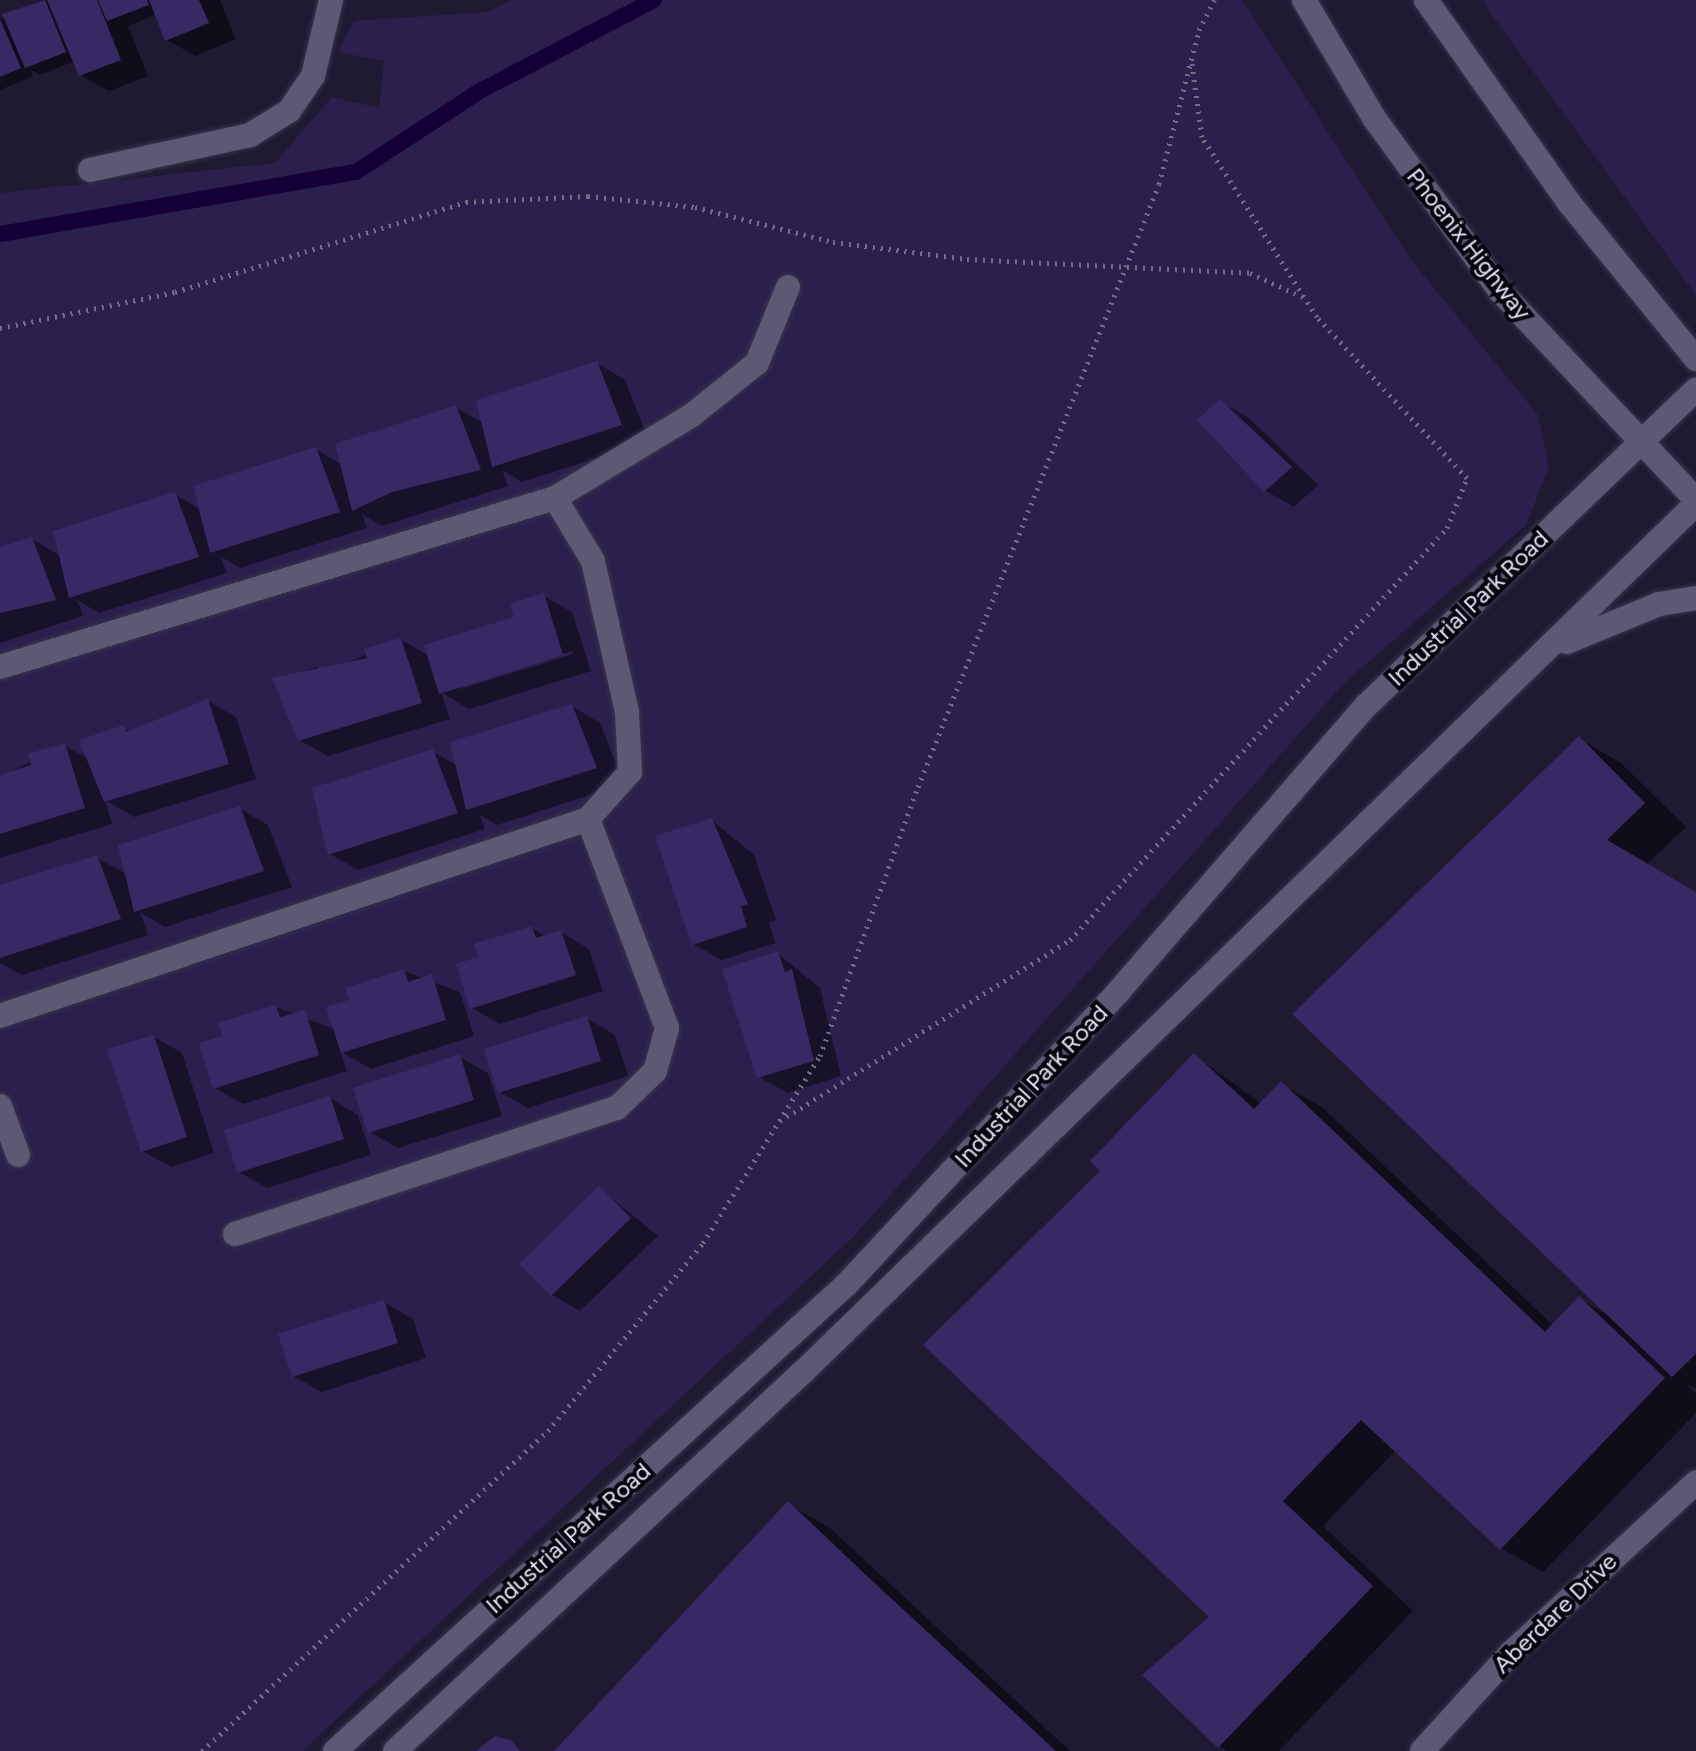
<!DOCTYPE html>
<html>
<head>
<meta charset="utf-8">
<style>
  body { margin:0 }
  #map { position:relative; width:1696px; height:1751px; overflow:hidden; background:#1f1a32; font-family:Figtree,sans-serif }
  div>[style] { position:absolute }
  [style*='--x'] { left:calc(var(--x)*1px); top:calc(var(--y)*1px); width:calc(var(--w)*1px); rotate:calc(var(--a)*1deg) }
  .green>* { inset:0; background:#2b204d }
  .shadow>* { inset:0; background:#0007 }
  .stream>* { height:16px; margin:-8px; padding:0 8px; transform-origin:8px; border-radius:8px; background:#140037 }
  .building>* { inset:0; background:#382965 }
  .path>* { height:5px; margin-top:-2.5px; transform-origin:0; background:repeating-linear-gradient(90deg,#736f84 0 2px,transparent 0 8px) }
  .roads { filter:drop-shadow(0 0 2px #393549) drop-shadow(0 0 2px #393549) }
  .street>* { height:24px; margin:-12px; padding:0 12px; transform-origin:12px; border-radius:12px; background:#5d5975 }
  .secondary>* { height:24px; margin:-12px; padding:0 12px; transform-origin:12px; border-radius:12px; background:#5d5975 }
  span { translate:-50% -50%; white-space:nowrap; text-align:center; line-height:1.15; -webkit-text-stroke:8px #080711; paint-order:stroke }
  .street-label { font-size:24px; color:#e3e1f2 }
</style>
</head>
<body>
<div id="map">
  <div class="green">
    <div style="clip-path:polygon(513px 0,1242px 0,1411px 260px,1538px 415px,1549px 467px,1526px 525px,1343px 684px,853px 1237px,302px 1751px,0 1751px,0 193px,275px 163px,332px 97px,379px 108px,384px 61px,338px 52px,354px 21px,487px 12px)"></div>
    <div style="clip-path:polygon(1483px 0,1696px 0,1696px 295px,1492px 15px)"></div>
  </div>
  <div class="shadow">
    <div style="clip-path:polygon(43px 0,220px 0,236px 39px,195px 56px,167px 40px,157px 14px,128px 26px,148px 76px,109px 91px,80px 75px,75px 61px,40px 75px,31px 70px,33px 76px,0 90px,0 18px,7px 22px,5px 15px)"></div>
    <div style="clip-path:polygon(597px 363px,625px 380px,649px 441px,522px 482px,502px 470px,508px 486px,382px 526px,362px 514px,367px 528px,240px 568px,220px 556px,227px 573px,99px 613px,77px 600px,83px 616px,0 643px,0 549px,32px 539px,61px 556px,174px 494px,201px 510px,315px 449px,342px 465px,456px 408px,484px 423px)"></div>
    <div style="clip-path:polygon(1221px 402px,1249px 418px,1318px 485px,1294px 507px,1266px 491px,1200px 421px)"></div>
    <div style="clip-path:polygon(evenodd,544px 596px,572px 612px,591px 671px,469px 709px,441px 692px,450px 719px,328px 756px,299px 740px,275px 680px,317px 667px,325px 672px,401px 640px,430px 656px,516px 619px,544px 596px,572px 651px,573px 654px,460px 689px,460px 685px,572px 651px)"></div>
    <div style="clip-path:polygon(208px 701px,236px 717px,256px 779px,134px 817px,105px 800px,112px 824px,0 858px,0 777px,64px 745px,89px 759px,123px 728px,130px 732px)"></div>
    <div style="clip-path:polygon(572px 706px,600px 723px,624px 784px,497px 825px,480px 815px,485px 829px,358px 870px,330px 854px,433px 752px,458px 766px)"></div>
    <div style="clip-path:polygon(1580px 739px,1621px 763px,1686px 827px,1646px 865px,1696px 894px,1696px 1388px,1687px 1385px,1696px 1394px,1696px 1413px,1543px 1572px,1501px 1548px,1396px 1450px,1323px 1526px,1413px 1611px,1279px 1751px,1228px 1751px,1219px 1746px,1212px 1617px,1102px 1171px,1194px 1055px,1262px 1104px,1281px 1084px,1323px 1108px,1554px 1326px,1580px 1299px,1608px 1315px)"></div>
    <div style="clip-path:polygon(239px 808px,268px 825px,292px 887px,165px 927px,140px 912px,148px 935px,22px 975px,0 963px,0 887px,96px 857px,128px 875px)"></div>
    <div style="clip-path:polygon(712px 820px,754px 855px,776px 920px,769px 922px,775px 943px,722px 960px,693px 944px)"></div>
    <div style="clip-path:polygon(532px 928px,547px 937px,561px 932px,589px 949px,603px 991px,500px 1024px,472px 1008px,481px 958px)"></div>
    <div style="clip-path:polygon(777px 953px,820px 988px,841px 1076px,788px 1093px,759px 1077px)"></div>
    <div style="clip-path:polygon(404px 971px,460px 992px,474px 1036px,371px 1069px,340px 1051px,347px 1071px,243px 1104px,215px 1088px,224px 1037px,276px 1007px,336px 1030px,351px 1002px)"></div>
    <div style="clip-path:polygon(587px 1018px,615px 1035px,628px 1076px,528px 1108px,500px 1092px)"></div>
    <div style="clip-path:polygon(154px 1037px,182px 1053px,214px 1153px,171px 1167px,142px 1151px)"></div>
    <div style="clip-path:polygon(459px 1057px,488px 1073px,502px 1116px,398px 1148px,370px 1132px)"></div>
    <div style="clip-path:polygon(330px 1098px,358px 1115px,371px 1155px,267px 1188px,239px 1172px)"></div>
    <div style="clip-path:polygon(599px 1188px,658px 1236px,580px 1311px,552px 1295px)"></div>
    <div style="clip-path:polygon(384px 1302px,413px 1319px,426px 1358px,322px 1392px,293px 1376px)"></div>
    <div style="clip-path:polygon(788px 1504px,830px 1528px,1070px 1751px,556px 1751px)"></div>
  </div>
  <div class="stream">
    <div style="--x:0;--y:234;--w:361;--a:-9.9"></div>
    <div style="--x:356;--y:172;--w:148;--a:-33.2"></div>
    <div style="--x:480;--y:91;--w:196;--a:-27.6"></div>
  </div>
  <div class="building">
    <div style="clip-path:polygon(45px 0,66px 52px,25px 68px,2px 14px)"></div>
    <div style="clip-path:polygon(47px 0,97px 0,121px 60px,79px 76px)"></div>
    <div style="clip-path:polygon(98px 0,147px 0,149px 5px,107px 21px)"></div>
    <div style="clip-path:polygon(149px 0,199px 0,209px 23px,165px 41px)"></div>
    <div style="clip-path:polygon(0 19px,21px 68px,0 77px)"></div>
    <div style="clip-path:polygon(597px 361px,622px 425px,492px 467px,476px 400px)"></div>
    <div style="clip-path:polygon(1220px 399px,1292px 467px,1264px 492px,1197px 420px)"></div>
    <div style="clip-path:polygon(456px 405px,481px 470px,392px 492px,352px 511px,335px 444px)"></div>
    <div style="clip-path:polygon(316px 447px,340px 512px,210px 553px,193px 486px)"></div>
    <div style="clip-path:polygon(175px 492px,199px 557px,69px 598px,53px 531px)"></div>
    <div style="clip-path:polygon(32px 537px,56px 600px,0 613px,0 547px)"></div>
    <div style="clip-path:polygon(544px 593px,563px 655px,439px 694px,424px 645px,514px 617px,510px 604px)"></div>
    <div style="clip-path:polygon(401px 638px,422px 703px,298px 741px,272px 678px,367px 658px,364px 649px)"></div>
    <div style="clip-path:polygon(208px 699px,229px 764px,104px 802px,79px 740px,124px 725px,126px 732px)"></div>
    <div style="clip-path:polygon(572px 704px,597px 768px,466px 810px,450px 742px)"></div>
    <div style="clip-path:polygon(1579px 736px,1645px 803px,1607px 840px,1696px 892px,1696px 1354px,1672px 1377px,1292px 1014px)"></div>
    <div style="clip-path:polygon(65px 743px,85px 808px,0 834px,0 775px,31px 765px,28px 754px)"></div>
    <div style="clip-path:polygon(433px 749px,458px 813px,328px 855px,312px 788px)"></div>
    <div style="clip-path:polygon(240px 806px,264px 871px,134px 912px,118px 845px)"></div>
    <div style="clip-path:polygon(712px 818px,748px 904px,741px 906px,747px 927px,692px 945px,655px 836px)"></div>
    <div style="clip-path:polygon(97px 855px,121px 919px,0 958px,0 885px)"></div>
    <div style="clip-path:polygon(532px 926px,536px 938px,561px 930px,576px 975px,470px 1009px,456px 964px,478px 957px,474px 944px)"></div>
    <div style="clip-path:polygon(778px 951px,785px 972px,792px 969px,814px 1061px,757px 1078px,722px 969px)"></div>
    <div style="clip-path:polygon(404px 969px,408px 982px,432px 974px,446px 1020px,341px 1053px,326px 1007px,349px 1000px,345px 988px)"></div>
    <div style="clip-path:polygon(276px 1005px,280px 1017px,305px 1010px,319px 1055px,213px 1089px,199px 1043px,222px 1036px,218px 1023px)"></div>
    <div style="clip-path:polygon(587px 1016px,601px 1061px,498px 1093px,484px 1049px)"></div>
    <div style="clip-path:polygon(154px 1035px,187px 1137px,141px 1152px,107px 1049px)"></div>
    <div style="clip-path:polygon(1194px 1053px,1254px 1109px,1281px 1081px,1545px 1332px,1579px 1296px,1665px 1378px,1500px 1550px,1361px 1420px,1283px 1501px,1373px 1586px,1218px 1748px,1142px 1675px,1209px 1617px,923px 1345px,1100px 1171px,1090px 1161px)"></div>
    <div style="clip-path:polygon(460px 1054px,474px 1100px,368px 1133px,353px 1088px)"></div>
    <div style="clip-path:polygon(330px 1096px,344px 1139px,237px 1173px,224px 1130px)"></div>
    <div style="clip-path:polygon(599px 1186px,631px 1218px,551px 1296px,519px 1264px)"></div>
    <div style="clip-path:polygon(384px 1300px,398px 1343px,292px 1377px,278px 1334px)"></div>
    <div style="clip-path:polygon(788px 1501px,867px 1576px,1056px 1751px,554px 1751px)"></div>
    <div style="clip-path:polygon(495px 1736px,511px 1740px,520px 1751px,476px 1751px)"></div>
  </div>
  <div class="path">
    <div style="--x:0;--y:328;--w:179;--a:-11.6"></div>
    <div style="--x:175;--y:292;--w:305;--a:-17.2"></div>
    <div style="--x:466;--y:202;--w:122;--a:-2.8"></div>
    <div style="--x:588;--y:196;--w:108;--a:5.9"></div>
    <div style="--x:695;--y:207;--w:142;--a:14.2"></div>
    <div style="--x:833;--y:242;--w:135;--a:7.2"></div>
    <div style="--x:967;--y:259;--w:283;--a:2.8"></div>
    <div style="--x:1250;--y:273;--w:60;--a:24.4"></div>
    <div style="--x:780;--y:1121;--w:342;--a:-32"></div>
    <div style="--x:1070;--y:940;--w:558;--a:-47.54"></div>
    <div style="--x:1447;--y:528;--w:54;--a:-68.2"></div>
    <div style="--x:1467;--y:478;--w:220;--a:-133"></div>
    <div style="--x:1317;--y:317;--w:214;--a:-122.6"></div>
    <div style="--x:1202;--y:137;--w:74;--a:-97.8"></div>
    <div style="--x:202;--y:1751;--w:471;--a:-42.8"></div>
    <div style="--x:548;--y:1431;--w:244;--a:-50.5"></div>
    <div style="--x:703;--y:1243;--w:221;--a:-58"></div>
    <div style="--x:820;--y:1056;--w:286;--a:-70"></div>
    <div style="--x:918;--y:787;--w:649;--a:-68.21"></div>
    <div style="--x:1159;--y:184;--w:159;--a:-75.4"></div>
    <div style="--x:1199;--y:30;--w:34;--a:-63"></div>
  </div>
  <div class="roads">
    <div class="street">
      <div style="--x:90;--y:170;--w:164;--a:-12.3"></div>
      <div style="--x:250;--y:135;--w:46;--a:-31.6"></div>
      <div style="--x:289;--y:111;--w:42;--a:-55.6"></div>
      <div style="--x:313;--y:76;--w:78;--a:-76.7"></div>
      <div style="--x:0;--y:667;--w:580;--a:-16.94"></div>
      <div style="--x:555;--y:498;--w:160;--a:-31.2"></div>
      <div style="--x:692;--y:415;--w:83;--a:-38.7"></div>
      <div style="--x:757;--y:363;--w:82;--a:-67.8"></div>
      <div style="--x:0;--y:1016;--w:620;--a:-18.52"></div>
      <div style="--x:588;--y:819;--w:63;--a:-48.2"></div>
      <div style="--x:630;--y:772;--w:60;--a:-92.9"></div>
      <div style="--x:627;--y:712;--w:155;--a:-102.7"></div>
      <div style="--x:593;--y:561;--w:74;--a:-121.1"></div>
      <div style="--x:0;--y:1106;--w:52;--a:69.8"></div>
      <div style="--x:235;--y:1234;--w:402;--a:-18.3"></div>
      <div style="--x:617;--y:1108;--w:53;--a:-44.2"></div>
      <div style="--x:655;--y:1071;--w:45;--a:-74.4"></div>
      <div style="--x:667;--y:1028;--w:223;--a:-110.7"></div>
      <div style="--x:1422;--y:1751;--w:132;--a:-47.8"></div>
      <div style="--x:1511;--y:1653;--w:252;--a:-42.7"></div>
    </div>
    <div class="secondary">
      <div style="--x:1304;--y:0;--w:137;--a:59.3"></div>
      <div style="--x:1374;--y:118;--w:214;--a:53.9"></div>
      <div style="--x:1500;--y:291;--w:287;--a:46.8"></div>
      <div style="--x:1426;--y:0;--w:250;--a:54.8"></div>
      <div style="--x:1570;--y:204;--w:200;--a:50.9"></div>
      <div style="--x:1567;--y:642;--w:100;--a:-22.4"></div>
      <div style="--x:1659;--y:604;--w:37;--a:-9"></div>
      <div style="--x:335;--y:1751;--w:693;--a:-42.37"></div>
      <div style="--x:847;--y:1284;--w:398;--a:-47.1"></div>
      <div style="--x:1118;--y:992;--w:380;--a:-49.1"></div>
      <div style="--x:1367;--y:705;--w:456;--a:-43.8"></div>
      <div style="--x:395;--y:1751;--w:558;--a:-42.9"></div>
      <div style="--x:804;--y:1371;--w:1244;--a:-44.19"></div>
    </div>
  </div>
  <div class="street-label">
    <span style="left:1469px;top:244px;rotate:52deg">Phoenix Highway</span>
    <span style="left:1468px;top:608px;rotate:-44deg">Industrial Park Road</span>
    <span style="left:1031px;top:1086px;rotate:-47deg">Industrial Park Road</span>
    <span style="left:568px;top:1538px;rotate:-42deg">Industrial Park Road</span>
    <span style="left:1555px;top:1613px;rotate:-44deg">Aberdare Drive</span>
  </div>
</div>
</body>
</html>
